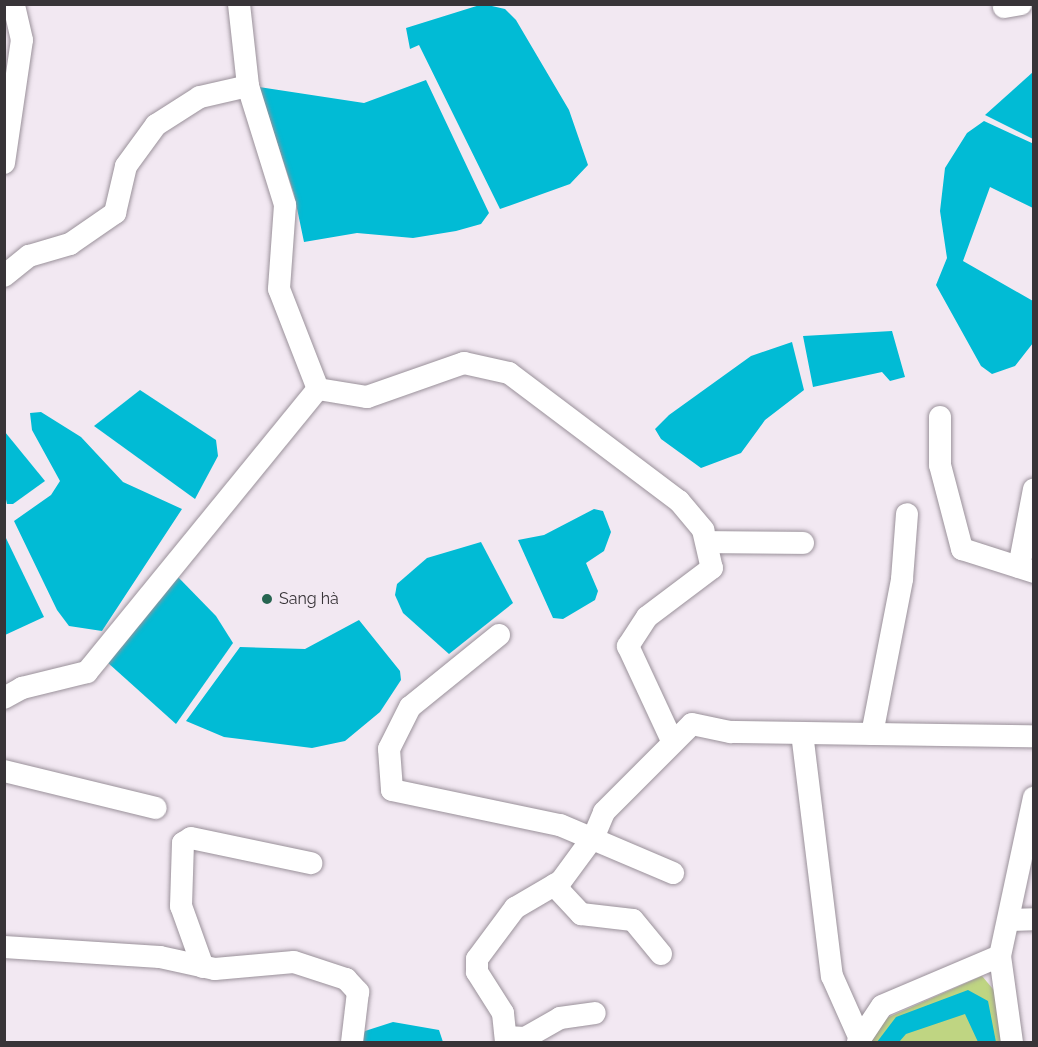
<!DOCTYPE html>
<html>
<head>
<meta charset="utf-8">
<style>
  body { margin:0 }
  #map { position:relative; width:1038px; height:1047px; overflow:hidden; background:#f2e8f2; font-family:Raleway,sans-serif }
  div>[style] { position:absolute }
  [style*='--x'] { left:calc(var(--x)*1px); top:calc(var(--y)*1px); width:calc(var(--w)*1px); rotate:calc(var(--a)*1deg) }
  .green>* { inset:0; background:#bfd582 }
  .water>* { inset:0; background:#01bbd5 }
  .roads { filter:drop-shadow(0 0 2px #9a919a) drop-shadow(0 0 2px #9a919a) }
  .minor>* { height:22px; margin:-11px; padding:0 11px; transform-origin:11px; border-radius:11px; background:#fff }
  .dots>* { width:16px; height:16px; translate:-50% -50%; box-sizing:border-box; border:3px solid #f2e8f2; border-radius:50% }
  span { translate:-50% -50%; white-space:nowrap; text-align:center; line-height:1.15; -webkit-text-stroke:4.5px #f2e8f2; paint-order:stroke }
  .poi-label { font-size:16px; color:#383438 }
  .left { translate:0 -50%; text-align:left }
  .frame { position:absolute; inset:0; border:6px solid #383438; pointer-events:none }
</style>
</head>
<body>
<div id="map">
  <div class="green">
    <div style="clip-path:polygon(982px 976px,998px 995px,1006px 1042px,869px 1042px,882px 1020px)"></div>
  </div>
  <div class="water">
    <div style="clip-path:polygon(483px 4px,505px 9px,516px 20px,569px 110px,588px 165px,570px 184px,500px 209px,419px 45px,410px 49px,406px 28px)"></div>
    <div style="clip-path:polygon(1033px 72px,1033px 139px,985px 115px)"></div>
    <div style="clip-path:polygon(426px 80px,489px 213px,481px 224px,456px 231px,413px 238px,357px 233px,304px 242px,294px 194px,259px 87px,364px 103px)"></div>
    <div style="clip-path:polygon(984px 121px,1034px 144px,1033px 208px,990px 187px,963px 261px,1033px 301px,1033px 343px,1015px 366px,992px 374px,981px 366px,936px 285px,947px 258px,940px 211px,945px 168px,967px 133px)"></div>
    <div style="clip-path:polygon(892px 331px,905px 377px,890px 381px,882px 372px,813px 387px,803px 336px)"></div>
    <div style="clip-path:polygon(792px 342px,804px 390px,765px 420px,741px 453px,701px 468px,661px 439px,655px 429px,669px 415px,751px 356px)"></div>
    <div style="clip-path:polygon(140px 390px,216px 440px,218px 456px,195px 499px,94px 426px)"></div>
    <div style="clip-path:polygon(41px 412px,81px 437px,123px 482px,182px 509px,102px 631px,69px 626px,57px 610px,14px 521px,51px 495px,60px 481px,32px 430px,30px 413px)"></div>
    <div style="clip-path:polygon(5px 432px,45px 481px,13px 504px,7px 504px,5px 495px)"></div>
    <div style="clip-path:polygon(594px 509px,603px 511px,611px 532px,604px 551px,586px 563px,598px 591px,595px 600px,563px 619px,553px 618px,518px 540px,544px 535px)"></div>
    <div style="clip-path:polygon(4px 534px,44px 617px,5px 635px,4px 635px)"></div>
    <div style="clip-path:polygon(481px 542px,513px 603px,449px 654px,403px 613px,395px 595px,397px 584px,427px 558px)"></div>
    <div style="clip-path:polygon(177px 576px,216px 616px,233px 643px,176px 724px,107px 662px)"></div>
    <div style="clip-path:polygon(359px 620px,400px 671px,401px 680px,380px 712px,345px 741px,312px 748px,224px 737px,186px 721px,240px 647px,305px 649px)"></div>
    <div style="clip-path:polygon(968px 990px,988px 1001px,996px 1042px,978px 1042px,965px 1014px,906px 1034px,899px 1042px,877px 1042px,896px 1017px)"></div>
    <div style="clip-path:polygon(393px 1022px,439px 1030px,443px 1042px,358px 1042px,365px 1031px)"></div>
  </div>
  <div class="roads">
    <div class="minor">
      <div style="--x:239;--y:4;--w:82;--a:83.7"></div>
      <div style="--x:248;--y:86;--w:125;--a:72.7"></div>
      <div style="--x:285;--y:205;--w:84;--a:94.1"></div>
      <div style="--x:279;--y:289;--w:107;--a:68.7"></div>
      <div style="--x:318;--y:389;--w:50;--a:9.3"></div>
      <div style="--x:367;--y:397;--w:103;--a:-19.3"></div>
      <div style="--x:464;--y:363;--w:46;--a:12.5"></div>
      <div style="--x:509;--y:373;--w:213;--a:37"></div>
      <div style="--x:679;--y:501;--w:38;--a:50"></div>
      <div style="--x:703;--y:530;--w:39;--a:77"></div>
      <div style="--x:712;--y:568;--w:81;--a:143"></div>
      <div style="--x:647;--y:617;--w:35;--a:123"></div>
      <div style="--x:628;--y:646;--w:105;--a:65.1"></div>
      <div style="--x:1004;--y:7;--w:17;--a:-10"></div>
      <div style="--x:4;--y:163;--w:124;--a:-81.7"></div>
      <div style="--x:22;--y:40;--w:37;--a:-103"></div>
      <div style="--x:4;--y:276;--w:32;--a:-39"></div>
      <div style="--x:29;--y:256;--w:43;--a:-16.3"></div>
      <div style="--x:70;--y:244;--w:55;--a:-34.6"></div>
      <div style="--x:115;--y:213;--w:48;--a:-76.8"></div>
      <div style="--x:126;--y:166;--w:51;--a:-53.8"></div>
      <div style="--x:156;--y:125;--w:52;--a:-32.5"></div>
      <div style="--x:200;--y:97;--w:49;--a:-12.9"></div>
      <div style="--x:940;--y:417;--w:48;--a:90"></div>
      <div style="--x:940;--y:465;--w:87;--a:75.3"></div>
      <div style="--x:962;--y:549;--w:76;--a:17.7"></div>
      <div style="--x:707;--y:542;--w:96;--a:0.6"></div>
      <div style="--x:1019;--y:567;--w:79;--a:-79.1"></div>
      <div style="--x:499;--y:635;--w:114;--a:141"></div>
      <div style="--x:410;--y:707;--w:47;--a:116.6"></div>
      <div style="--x:389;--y:749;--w:41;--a:85.8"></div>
      <div style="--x:392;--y:790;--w:172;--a:11.8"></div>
      <div style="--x:560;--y:825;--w:123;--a:23"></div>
      <div style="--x:4;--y:698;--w:21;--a:-29"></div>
      <div style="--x:22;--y:688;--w:67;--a:-13.8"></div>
      <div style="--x:87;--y:672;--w:365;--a:-50.8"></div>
      <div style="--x:802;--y:733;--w:245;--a:83"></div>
      <div style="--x:832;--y:976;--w:69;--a:66"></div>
      <div style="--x:872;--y:734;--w:158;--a:-79"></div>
      <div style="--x:902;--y:579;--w:65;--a:-85.6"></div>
      <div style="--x:4;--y:771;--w:156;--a:13.7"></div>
      <div style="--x:554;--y:885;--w:40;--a:47"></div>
      <div style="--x:581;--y:914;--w:52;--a:6.6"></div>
      <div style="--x:633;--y:920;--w:44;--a:50.5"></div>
      <div style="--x:1010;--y:920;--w:24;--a:-2"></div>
      <div style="--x:4;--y:947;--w:156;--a:3.7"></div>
      <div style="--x:160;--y:957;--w:56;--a:12.3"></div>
      <div style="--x:215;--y:969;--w:79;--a:-5.1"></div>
      <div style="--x:294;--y:962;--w:55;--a:18.1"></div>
      <div style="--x:346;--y:979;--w:18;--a:47"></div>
      <div style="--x:358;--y:992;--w:50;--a:96.8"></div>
      <div style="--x:1000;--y:956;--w:87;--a:82.1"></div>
      <div style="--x:203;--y:967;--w:65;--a:-109.8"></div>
      <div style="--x:181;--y:906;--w:63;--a:-88.2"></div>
      <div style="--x:183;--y:843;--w:9;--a:-32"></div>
      <div style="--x:191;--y:838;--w:123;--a:11.8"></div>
      <div style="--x:506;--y:1037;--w:19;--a:3"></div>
      <div style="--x:525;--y:1038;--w:40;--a:-29.7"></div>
      <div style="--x:560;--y:1018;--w:35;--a:-8"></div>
      <div style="--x:506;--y:1042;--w:29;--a:-96"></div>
      <div style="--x:503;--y:1013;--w:49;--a:-122.4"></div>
      <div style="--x:477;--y:972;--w:13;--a:-90"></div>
      <div style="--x:477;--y:959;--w:64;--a:-53.3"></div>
      <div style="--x:515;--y:908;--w:53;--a:-30.4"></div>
      <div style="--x:561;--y:881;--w:56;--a:-53.7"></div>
      <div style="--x:594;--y:836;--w:26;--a:-67"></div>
      <div style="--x:604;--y:812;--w:124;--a:-45"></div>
      <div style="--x:692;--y:724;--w:40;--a:12"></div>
      <div style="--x:731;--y:732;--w:303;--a:0.8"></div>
      <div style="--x:858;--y:1042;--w:43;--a:-56.3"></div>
      <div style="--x:882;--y:1006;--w:128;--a:-23"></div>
      <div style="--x:1000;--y:956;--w:162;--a:-77.9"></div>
    </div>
  </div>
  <div class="dots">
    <div style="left:267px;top:599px;background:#276551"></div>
  </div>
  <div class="poi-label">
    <span class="left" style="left:279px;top:599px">Sang hà</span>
  </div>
  <div class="frame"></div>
</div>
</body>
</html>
